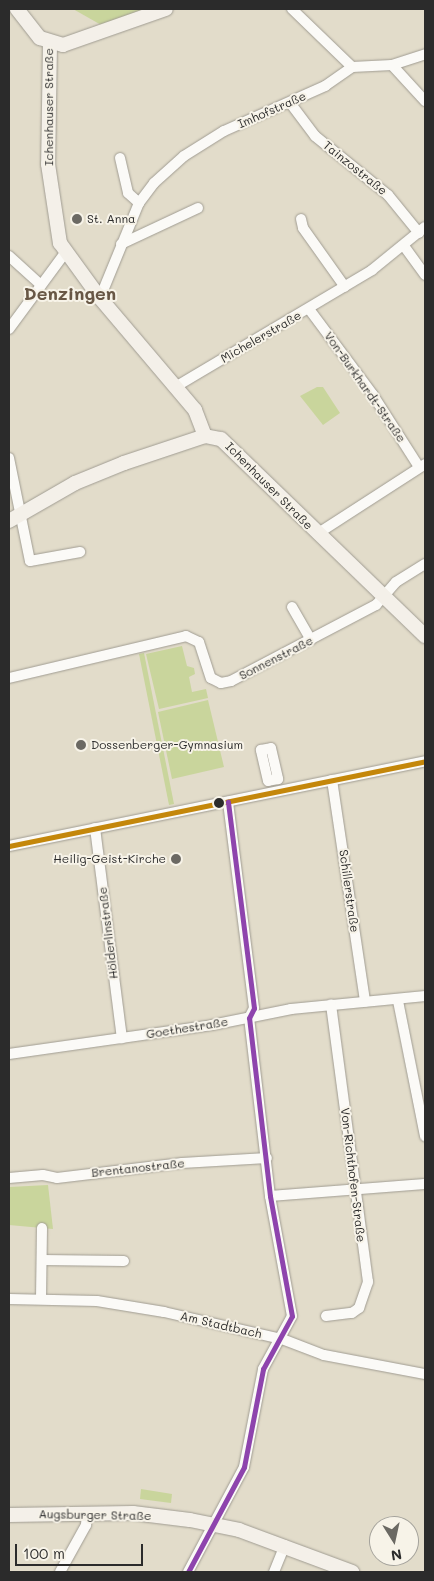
<!DOCTYPE html>
<html>
<head>
<meta charset="utf-8">
<style>
  body { margin:0 }
  #map { position:relative; width:434px; height:1581px; overflow:hidden; background:#e2dcca; font-family:Mali,sans-serif }
  div>[style] { position:absolute }
  [style*='--x'] { left:calc(var(--x)*1px); top:calc(var(--y)*1px); width:calc(var(--w)*1px); rotate:calc(var(--a)*1deg) }
  .green>* { inset:0; background:#c9d59c }
  .roads { filter:drop-shadow(0 0 1px #a09c92) drop-shadow(0 0 1px #a09c92) }
  .street>* { height:10px; margin:-5px; padding:0 5px; transform-origin:5px; border-radius:5px; background:#fbfaf7 }
  .secondary>* { height:14px; margin:-7px; padding:0 7px; transform-origin:7px; border-radius:7px; background:#f4f0e9 }
  .bus-1>* { height:5px; margin:-2.5px; padding:0 2.5px; transform-origin:2.5px; border-radius:2.5px; background:#c4870b }
  .bus-2>* { height:5px; margin:-2.5px; padding:0 2.5px; transform-origin:2.5px; border-radius:2.5px; background:#8e44ad }
  .dots>* { width:14px; height:14px; translate:-50% -50%; box-sizing:border-box; border:2px solid #f7f3e8; border-radius:50% }
  span { translate:-50% -50%; white-space:nowrap; text-align:center; line-height:1.15; -webkit-text-stroke:4px #f7f3e8; paint-order:stroke }
  .street-label { font-size:12px; color:#2b2b2b }
  .poi-label { font-size:12px; color:#2b2b2b }
  .left { translate:0 -50%; text-align:left }
  .right { translate:-100% -50%; text-align:right }
  .district-label { font-size:18px; color:#685745; font-weight:700 }
  .frame { position:absolute; inset:0; border:10px solid #2b2b2b; pointer-events:none }
  .north { position:absolute; left:369px; top:1516px; width:50px; height:50px; box-sizing:border-box; background:#f7f3e8; border:1px solid #a5a39c; border-radius:50%; rotate:170deg; font-size:14px; font-weight:700; line-height:20px; text-align:center; color:#2b2b2b }
  .north::after { content:''; display:block; margin:auto; width:18px; height:22px; background:#6b6963; clip-path:polygon(50% 0,100% 100%,50% 72%,0 100%) }
  .scale { position:absolute; left:15px; top:1544px; width:128px; height:22px; box-sizing:border-box; border:2px solid #2b2b2b; border-top:0; padding-left:6px; font-size:15px; line-height:18px; white-space:nowrap; color:#2b2b2b; -webkit-text-stroke:4px #f7f3e8; paint-order:stroke }
</style>
</head>
<body>
<div id="map">
  <div class="green">
    <div style="clip-path:polygon(73px 9px,142px 9px,143px 10px,103px 26px)"></div>
    <div style="clip-path:polygon(317px 387px,323px 387px,340px 413px,323px 425px,300px 396px)"></div>
    <div style="clip-path:polygon(182px 646px,187px 666px,194px 668px,195px 674px,189px 677px,192px 692px,206px 689px,208px 698px,159px 709px,146px 654px)"></div>
    <div style="clip-path:polygon(144px 653px,174px 804px,169px 805px,139px 654px)"></div>
    <div style="clip-path:polygon(208px 700px,224px 767px,172px 779px,158px 712px)"></div>
    <div style="clip-path:polygon(48px 1185px,53px 1229px,9px 1225px,9px 1187px)"></div>
    <div style="clip-path:polygon(141px 1489px,172px 1494px,171px 1503px,140px 1499px)"></div>
  </div>
  <div class="roads">
    <div class="street">
      <div style="--x:292;--y:9;--w:83;--a:44"></div>
      <div style="--x:392;--y:65;--w:49;--a:47.5"></div>
      <div style="--x:291;--y:104;--w:40;--a:53"></div>
      <div style="--x:315;--y:136;--w:94;--a:38.9"></div>
      <div style="--x:388;--y:195;--w:49;--a:50.8"></div>
      <div style="--x:120;--y:158;--w:36;--a:77"></div>
      <div style="--x:128;--y:193;--w:15;--a:42"></div>
      <div style="--x:301;--y:219;--w:9;--a:77"></div>
      <div style="--x:303;--y:228;--w:72;--a:54.6"></div>
      <div style="--x:121;--y:244;--w:85;--a:-25.1"></div>
      <div style="--x:404;--y:246;--w:36;--a:54"></div>
      <div style="--x:9;--y:256;--w:43;--a:42.2"></div>
      <div style="--x:100;--y:298;--w:103;--a:-67.7"></div>
      <div style="--x:139;--y:203;--w:25;--a:-53"></div>
      <div style="--x:154;--y:183;--w:40;--a:-42"></div>
      <div style="--x:184;--y:156;--w:47;--a:-32"></div>
      <div style="--x:224;--y:131;--w:111;--a:-24"></div>
      <div style="--x:325;--y:86;--w:33;--a:-35"></div>
      <div style="--x:352;--y:67;--w:40;--a:-2.9"></div>
      <div style="--x:392;--y:65;--w:35;--a:-18"></div>
      <div style="--x:309;--y:309;--w:107;--a:53.3"></div>
      <div style="--x:373;--y:395;--w:85;--a:57.4"></div>
      <div style="--x:9;--y:329;--w:94;--a:-53.6"></div>
      <div style="--x:177;--y:386;--w:227;--a:-30.7"></div>
      <div style="--x:372;--y:270;--w:68;--a:-39.1"></div>
      <div style="--x:9;--y:458;--w:105;--a:78.5"></div>
      <div style="--x:30;--y:561;--w:51;--a:-10.2"></div>
      <div style="--x:317;--y:534;--w:129;--a:-32.9"></div>
      <div style="--x:292;--y:607;--w:38;--a:60"></div>
      <div style="--x:9;--y:678;--w:182;--a:-13.3"></div>
      <div style="--x:186;--y:636;--w:14;--a:25"></div>
      <div style="--x:199;--y:642;--w:38;--a:72"></div>
      <div style="--x:211;--y:678;--w:11;--a:27"></div>
      <div style="--x:221;--y:683;--w:10;--a:-11"></div>
      <div style="--x:231;--y:681;--w:164;--a:-27.7"></div>
      <div style="--x:376;--y:605;--w:30;--a:-49"></div>
      <div style="--x:396;--y:582;--w:34;--a:-32"></div>
      <div style="--x:271;--y:748;--w:32;--a:77"></div>
      <div style="--x:278;--y:779;--w:10;--a:169"></div>
      <div style="--x:268;--y:781;--w:32;--a:-103"></div>
      <div style="--x:261;--y:750;--w:10;--a:-11"></div>
      <div style="--x:332;--y:780;--w:224;--a:81.5"></div>
      <div style="--x:95;--y:828;--w:212;--a:82.7"></div>
      <div style="--x:9;--y:846;--w:425;--a:-11.5"></div>
      <div style="--x:398;--y:1001;--w:138;--a:78.7"></div>
      <div style="--x:9;--y:1054;--w:205;--a:-8.1"></div>
      <div style="--x:212;--y:1025;--w:81;--a:-11.4"></div>
      <div style="--x:291;--y:1009;--w:135;--a:-5.5"></div>
      <div style="--x:9;--y:1178;--w:34;--a:-5"></div>
      <div style="--x:43;--y:1175;--w:14;--a:12"></div>
      <div style="--x:57;--y:1178;--w:126;--a:-6.8"></div>
      <div style="--x:182;--y:1163;--w:85;--a:-3.4"></div>
      <div style="--x:270;--y:1196;--w:155;--a:-4.4"></div>
      <div style="--x:42;--y:1260;--w:82;--a:0.7"></div>
      <div style="--x:9;--y:1299;--w:88;--a:1.3"></div>
      <div style="--x:97;--y:1301;--w:68;--a:9.3"></div>
      <div style="--x:164;--y:1312;--w:121;--a:12.9"></div>
      <div style="--x:282;--y:1339;--w:45;--a:20.9"></div>
      <div style="--x:324;--y:1355;--w:103;--a:10.7"></div>
      <div style="--x:41;--y:1299;--w:71;--a:-89.2"></div>
      <div style="--x:326;--y:1316;--w:26;--a:-7"></div>
      <div style="--x:352;--y:1313;--w:9;--a:-36"></div>
      <div style="--x:359;--y:1308;--w:28;--a:-71"></div>
      <div style="--x:368;--y:1282;--w:280;--a:-97.6"></div>
      <div style="--x:60;--y:1572;--w:54;--a:-61"></div>
      <div style="--x:86;--y:1525;--w:12;--a:-85"></div>
      <div style="--x:188;--y:1572;--w:119;--a:-61.9"></div>
      <div style="--x:244;--y:1467;--w:100;--a:-79"></div>
      <div style="--x:263;--y:1369;--w:60;--a:-61.3"></div>
      <div style="--x:292;--y:1316;--w:122;--a:-100.4"></div>
      <div style="--x:270;--y:1196;--w:179;--a:-96.7"></div>
      <div style="--x:249;--y:1018;--w:11;--a:-63"></div>
      <div style="--x:254;--y:1008;--w:208;--a:-97.2"></div>
      <div style="--x:274;--y:1572;--w:29;--a:-68"></div>
    </div>
    <div class="secondary">
      <div style="--x:17;--y:9;--w:37;--a:52"></div>
      <div style="--x:40;--y:38;--w:24;--a:17"></div>
      <div style="--x:63;--y:45;--w:109;--a:-19.3"></div>
      <div style="--x:50;--y:43;--w:121;--a:90.9"></div>
      <div style="--x:48;--y:164;--w:80;--a:81.4"></div>
      <div style="--x:60;--y:243;--w:68;--a:54"></div>
      <div style="--x:100;--y:298;--w:147;--a:49.7"></div>
      <div style="--x:195;--y:410;--w:28;--a:69"></div>
      <div style="--x:9;--y:521;--w:76;--a:-29.9"></div>
      <div style="--x:75;--y:483;--w:53;--a:-22.2"></div>
      <div style="--x:124;--y:463;--w:85;--a:-18.4"></div>
      <div style="--x:205;--y:436;--w:16;--a:11"></div>
      <div style="--x:221;--y:439;--w:284;--a:44"></div>
      <div style="--x:9;--y:1515;--w:124;--a:-0.9"></div>
      <div style="--x:133;--y:1513;--w:57;--a:7"></div>
      <div style="--x:190;--y:1520;--w:50;--a:11.5"></div>
      <div style="--x:239;--y:1530;--w:121;--a:20.4"></div>
    </div>
  </div>
  <div class="bus-1">
    <div style="--x:9;--y:846;--w:425;--a:-11.5"></div>
  </div>
  <div class="bus-2">
    <div style="--x:188;--y:1572;--w:119;--a:-61.9"></div>
    <div style="--x:244;--y:1467;--w:100;--a:-79"></div>
    <div style="--x:263;--y:1369;--w:60;--a:-61.3"></div>
    <div style="--x:292;--y:1316;--w:122;--a:-100.4"></div>
    <div style="--x:270;--y:1196;--w:179;--a:-96.7"></div>
    <div style="--x:249;--y:1018;--w:11;--a:-63"></div>
    <div style="--x:254;--y:1008;--w:208;--a:-97.2"></div>
  </div>
  <div class="dots">
    <div style="left:77px;top:219px;background:#6b6963"></div>
    <div style="left:81px;top:745px;background:#6b6963"></div>
    <div style="left:219px;top:803px;background:#2b2b2b"></div>
    <div style="left:176px;top:859px;background:#6b6963"></div>
  </div>
  <div class="street-label">
    <span style="left:49px;top:107px;rotate:-90deg">Ichenhauser Straße</span>
    <span style="left:272px;top:110px;rotate:-24deg">Imhofstraße</span>
    <span style="left:355px;top:168px;rotate:39deg">Tainzostraße</span>
    <span style="left:261px;top:337px;rotate:-30deg">Michelerstraße</span>
    <span style="left:365px;top:387px;rotate:55deg">Von-Burkhardt-Straße</span>
    <span style="left:269px;top:486px;rotate:45deg">Ichenhauser Straße</span>
    <span style="left:276px;top:658px;rotate:-27deg">Sonnenstraße</span>
    <span style="left:349px;top:891px;rotate:82deg">Schillerstraße</span>
    <span style="left:108px;top:933px;rotate:-97deg">Hölderlinstraße</span>
    <span style="left:187px;top:1028px;rotate:-9deg">Goethestraße</span>
    <span style="left:138px;top:1168px;rotate:-6deg">Brentanostraße</span>
    <span style="left:353px;top:1175px;rotate:83deg">Von-Richthofen-Straße</span>
    <span style="left:221px;top:1325px;rotate:13deg">Am Stadtbach</span>
    <span style="left:95px;top:1515px;rotate:1deg">Augsburger Straße</span>
  </div>
  <div class="poi-label">
    <span class="left" style="left:87px;top:219px">St. Anna</span>
    <span class="left" style="left:91px;top:745px">Dossenberger-Gymnasium</span>
    <span class="right" style="left:166px;top:859px">Heilig-Geist-Kirche</span>
  </div>
  <div class="district-label">
    <span style="left:70px;top:293px">Denzingen</span>
  </div>
  <div class="frame"></div>
  <div class="north">N</div>
  <div class="scale">100 m</div>
</div>
</body>
</html>
